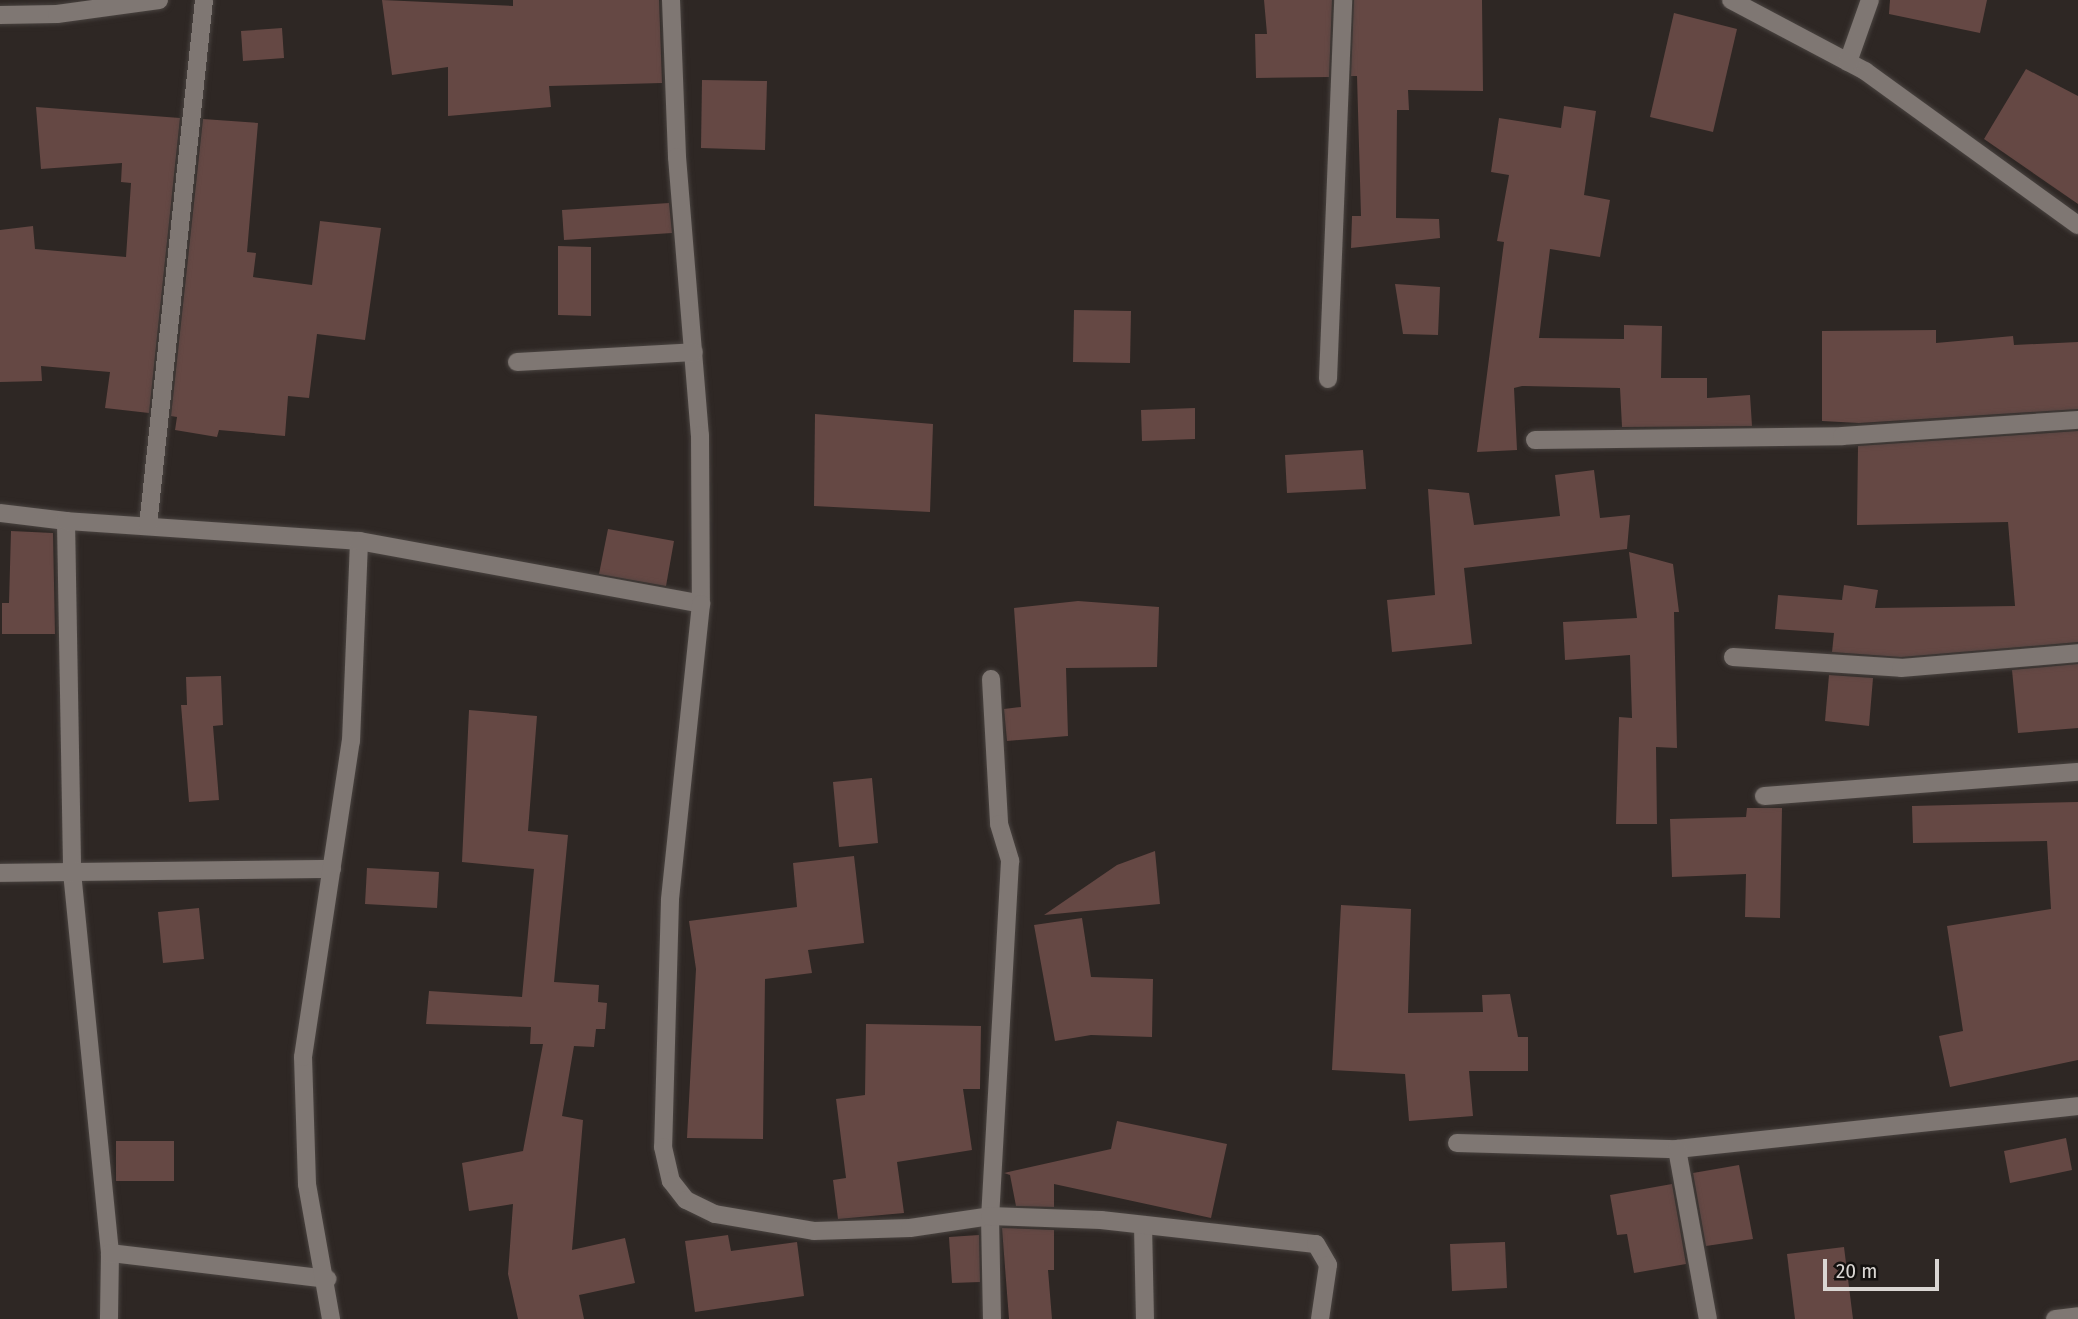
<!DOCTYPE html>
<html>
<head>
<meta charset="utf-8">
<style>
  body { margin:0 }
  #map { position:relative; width:2078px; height:1319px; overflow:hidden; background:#2e2724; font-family:"Fira Sans Condensed",sans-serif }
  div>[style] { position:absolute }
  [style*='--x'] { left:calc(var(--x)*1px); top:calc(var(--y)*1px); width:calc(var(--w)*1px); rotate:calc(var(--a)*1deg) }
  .building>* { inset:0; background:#654844 }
  .roads { filter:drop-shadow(0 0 2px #494340) drop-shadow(0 0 2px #494340) }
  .minor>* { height:18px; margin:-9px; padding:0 9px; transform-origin:9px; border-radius:9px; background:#7f7773 }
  span { translate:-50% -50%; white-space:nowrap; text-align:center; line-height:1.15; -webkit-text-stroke:6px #14110f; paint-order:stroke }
  .scale { position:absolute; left:1823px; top:1259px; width:116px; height:32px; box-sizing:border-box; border:4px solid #dad6d3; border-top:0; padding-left:9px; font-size:21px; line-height:24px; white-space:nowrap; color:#dad6d3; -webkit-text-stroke:5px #14110f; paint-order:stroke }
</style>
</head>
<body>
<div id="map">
  <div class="building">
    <div style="clip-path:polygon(382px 0,513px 6px,513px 0,659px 0,662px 83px,549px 86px,551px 107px,448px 116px,448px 67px,392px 75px)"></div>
    <div style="clip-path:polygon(1264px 0,1332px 0,1329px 77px,1256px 78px,1255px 34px,1267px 34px)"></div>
    <div style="clip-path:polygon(1354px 0,1482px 0,1483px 91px,1408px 90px,1409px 110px,1397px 110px,1396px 218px,1439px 219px,1440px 238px,1351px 248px,1352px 216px,1361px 216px,1357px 76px,1351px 76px)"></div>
    <div style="clip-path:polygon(1890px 0,1987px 0,1980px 33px,1889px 14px)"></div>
    <div style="clip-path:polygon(1674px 13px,1737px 29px,1713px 132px,1650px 117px)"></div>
    <div style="clip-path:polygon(282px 28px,284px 58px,243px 61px,241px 31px)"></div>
    <div style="clip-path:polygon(2026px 69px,2078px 96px,2078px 204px,1984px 139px)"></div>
    <div style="clip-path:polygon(702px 80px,767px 81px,765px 150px,701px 148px)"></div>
    <div style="clip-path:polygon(1564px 106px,1596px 111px,1584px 195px,1610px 200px,1600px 257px,1550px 249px,1539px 338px,1624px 339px,1624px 325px,1662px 326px,1661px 378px,1707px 378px,1707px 398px,1750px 395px,1752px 426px,1622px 427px,1620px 388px,1522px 386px,1514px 388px,1517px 450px,1477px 452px,1504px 242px,1497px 241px,1509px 175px,1491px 172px,1499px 118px,1561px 128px)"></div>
    <div style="clip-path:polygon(36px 107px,180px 118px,149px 413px,105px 408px,110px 372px,41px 366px,42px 381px,0 382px,0 230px,33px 226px,35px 249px,126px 257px,131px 183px,121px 182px,122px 163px,41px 169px)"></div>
    <div style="clip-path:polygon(203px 119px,258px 123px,247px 252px,256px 253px,253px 277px,312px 285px,320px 221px,381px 228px,365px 340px,317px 334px,309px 398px,288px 396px,285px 436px,219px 430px,217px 437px,175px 430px,177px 417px,171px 416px)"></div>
    <div style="clip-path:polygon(669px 203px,672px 233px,564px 240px,562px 210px)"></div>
    <div style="clip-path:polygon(558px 246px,591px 247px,591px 316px,558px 315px)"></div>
    <div style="clip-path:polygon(1395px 284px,1440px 287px,1438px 335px,1403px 334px)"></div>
    <div style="clip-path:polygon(1074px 310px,1131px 311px,1130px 363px,1073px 362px)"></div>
    <div style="clip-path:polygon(1936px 330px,1936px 343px,2013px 336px,2014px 345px,2078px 342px,2078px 409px,1859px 423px,1822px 421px,1822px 331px)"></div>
    <div style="clip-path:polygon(1195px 408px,1195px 439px,1142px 441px,1141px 410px)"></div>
    <div style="clip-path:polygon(815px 414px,933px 424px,930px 512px,814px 506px)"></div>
    <div style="clip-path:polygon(2078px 431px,2078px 642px,1901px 657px,1832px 652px,1834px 633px,1775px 629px,1778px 595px,1842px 600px,1844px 585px,1878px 590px,1875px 608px,2015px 606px,2008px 522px,1857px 525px,1858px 446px)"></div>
    <div style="clip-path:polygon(1363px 450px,1366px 489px,1287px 493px,1285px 455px)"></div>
    <div style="clip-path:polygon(1594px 470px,1600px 518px,1630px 515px,1627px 549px,1464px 568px,1472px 644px,1392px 652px,1387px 600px,1435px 595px,1428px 489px,1469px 493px,1474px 525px,1560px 516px,1555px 475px)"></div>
    <div style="clip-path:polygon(608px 529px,674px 541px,666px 586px,599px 574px)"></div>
    <div style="clip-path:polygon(11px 531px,53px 533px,55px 634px,2px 634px,2px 603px,9px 603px)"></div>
    <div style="clip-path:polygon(1629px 552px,1673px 564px,1679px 612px,1674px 612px,1677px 748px,1656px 747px,1657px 824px,1616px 824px,1619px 717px,1632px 718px,1630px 655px,1565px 660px,1563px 622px,1637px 618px)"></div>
    <div style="clip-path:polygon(1078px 601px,1159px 607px,1157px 667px,1066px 668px,1068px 736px,1007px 741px,1004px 709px,1021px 707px,1014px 608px)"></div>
    <div style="clip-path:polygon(2078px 664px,2078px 728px,2018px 733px,2012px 670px)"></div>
    <div style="clip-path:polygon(1829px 675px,1873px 678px,1869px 726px,1825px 721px)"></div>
    <div style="clip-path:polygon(221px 676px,223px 725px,213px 726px,219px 800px,189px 802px,181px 705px,187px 705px,186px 677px)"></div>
    <div style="clip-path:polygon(469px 710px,537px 716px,528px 831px,568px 835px,554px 982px,599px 985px,598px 1002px,607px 1003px,605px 1029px,596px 1029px,594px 1047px,574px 1046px,562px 1116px,583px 1120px,572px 1250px,625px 1238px,635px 1283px,579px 1295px,584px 1319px,518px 1319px,508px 1274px,513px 1204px,469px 1211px,462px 1163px,523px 1151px,543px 1044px,530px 1044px,531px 1027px,426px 1024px,429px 991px,522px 997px,534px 869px,462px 862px)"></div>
    <div style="clip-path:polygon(872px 778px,878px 843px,839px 847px,833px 782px)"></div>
    <div style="clip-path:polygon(2078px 802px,2078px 1060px,1950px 1087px,1939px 1036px,1963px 1031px,1947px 926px,2051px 909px,2047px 841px,1913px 843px,1912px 806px)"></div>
    <div style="clip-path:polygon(1747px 808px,1782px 808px,1780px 918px,1745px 917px,1746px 874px,1672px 877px,1670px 819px,1746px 817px)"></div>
    <div style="clip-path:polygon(1155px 851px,1160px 904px,1044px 915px,1117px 865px)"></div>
    <div style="clip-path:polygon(854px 856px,864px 943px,808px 950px,812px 973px,765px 979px,763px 1139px,687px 1138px,696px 969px,689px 921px,797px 907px,793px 863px)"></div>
    <div style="clip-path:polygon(367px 868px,439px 872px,437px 908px,365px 904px)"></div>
    <div style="clip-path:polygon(1341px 905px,1411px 909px,1408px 1013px,1483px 1012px,1482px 995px,1510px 994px,1518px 1037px,1528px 1037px,1528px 1071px,1469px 1071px,1473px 1116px,1409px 1121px,1405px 1074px,1332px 1070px)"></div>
    <div style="clip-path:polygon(199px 908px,204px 959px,163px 963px,158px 912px)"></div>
    <div style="clip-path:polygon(1082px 918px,1091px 977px,1153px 979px,1152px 1037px,1091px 1035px,1055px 1041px,1034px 925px)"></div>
    <div style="clip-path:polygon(866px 1024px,981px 1026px,980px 1089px,963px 1089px,972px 1150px,897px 1162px,904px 1213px,838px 1219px,833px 1180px,846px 1178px,836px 1099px,865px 1095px)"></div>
    <div style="clip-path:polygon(1117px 1121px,1227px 1144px,1211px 1218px,1054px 1184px,1054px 1207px,1016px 1206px,1010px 1175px,1004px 1173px,1111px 1149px)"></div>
    <div style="clip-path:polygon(2066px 1138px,2072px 1170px,2010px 1183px,2004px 1151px)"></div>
    <div style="clip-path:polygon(116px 1141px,174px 1141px,174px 1181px,116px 1181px)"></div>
    <div style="clip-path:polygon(1739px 1165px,1753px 1239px,1706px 1246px,1693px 1173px)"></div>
    <div style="clip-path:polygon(1672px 1184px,1686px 1264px,1634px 1273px,1627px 1234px,1617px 1235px,1610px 1195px)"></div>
    <div style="clip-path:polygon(1002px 1228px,1054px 1230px,1054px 1270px,1048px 1270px,1052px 1319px,1009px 1319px)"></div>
    <div style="clip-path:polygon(728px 1235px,731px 1251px,797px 1242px,804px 1296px,695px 1312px,685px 1241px)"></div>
    <div style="clip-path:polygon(979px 1235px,980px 1282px,952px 1283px,949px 1237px)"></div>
    <div style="clip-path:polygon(1505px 1242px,1507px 1288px,1452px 1291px,1450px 1244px)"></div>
    <div style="clip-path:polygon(1844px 1247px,1853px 1319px,1795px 1319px,1787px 1254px)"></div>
  </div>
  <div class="roads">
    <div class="minor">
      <div style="--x:671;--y:0;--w:157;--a:87.8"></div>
      <div style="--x:677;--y:157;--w:279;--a:85.3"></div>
      <div style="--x:700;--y:435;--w:169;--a:89.7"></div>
      <div style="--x:1731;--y:0;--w:152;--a:27.9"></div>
      <div style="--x:1865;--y:71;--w:263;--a:35.9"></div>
      <div style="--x:0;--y:15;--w:57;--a:-1"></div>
      <div style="--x:57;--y:14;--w:103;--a:-7.8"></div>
      <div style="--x:1848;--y:62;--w:66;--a:-70.5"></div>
      <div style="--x:517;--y:362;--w:177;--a:-3.2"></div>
      <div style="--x:1328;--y:379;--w:379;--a:-87.7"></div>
      <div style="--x:1535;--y:440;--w:307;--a:-0.7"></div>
      <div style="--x:1842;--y:436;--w:237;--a:-3.9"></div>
      <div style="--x:0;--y:513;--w:66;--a:6.9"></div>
      <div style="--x:66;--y:521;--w:351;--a:89"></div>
      <div style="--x:72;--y:872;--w:383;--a:84.3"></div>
      <div style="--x:110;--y:1253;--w:66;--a:90.9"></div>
      <div style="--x:66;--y:521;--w:294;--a:3.9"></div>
      <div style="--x:148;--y:526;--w:529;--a:-83.92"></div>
      <div style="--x:1733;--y:657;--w:168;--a:3.7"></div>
      <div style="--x:1901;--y:668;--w:178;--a:-4.8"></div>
      <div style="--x:991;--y:679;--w:145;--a:86.8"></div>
      <div style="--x:999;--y:824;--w:39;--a:73"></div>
      <div style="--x:1010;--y:861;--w:356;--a:93.2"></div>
      <div style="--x:990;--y:1216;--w:103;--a:88.9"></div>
      <div style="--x:1764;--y:796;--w:315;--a:-4.4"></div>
      <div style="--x:0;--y:873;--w:332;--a:-0.7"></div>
      <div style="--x:1457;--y:1143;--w:220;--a:1.6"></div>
      <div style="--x:1677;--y:1149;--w:403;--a:-6.1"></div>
      <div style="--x:1677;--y:1149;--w:173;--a:79.7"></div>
      <div style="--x:1143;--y:1225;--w:94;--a:88.8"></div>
      <div style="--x:110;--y:1253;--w:219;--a:6.8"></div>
      <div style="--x:331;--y:1319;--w:137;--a:-100.1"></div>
      <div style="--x:307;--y:1184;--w:127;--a:-91.8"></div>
      <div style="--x:303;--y:1057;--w:320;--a:-81.4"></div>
      <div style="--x:351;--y:741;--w:200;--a:-87.7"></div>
      <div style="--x:359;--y:541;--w:348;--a:10.4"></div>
      <div style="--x:701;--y:604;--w:298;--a:96"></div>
      <div style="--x:670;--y:900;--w:247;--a:91.6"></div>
      <div style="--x:663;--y:1147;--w:35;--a:77"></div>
      <div style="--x:671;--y:1181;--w:24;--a:52"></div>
      <div style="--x:686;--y:1200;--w:32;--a:26"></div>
      <div style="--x:715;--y:1214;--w:100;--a:9.7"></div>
      <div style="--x:814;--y:1231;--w:96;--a:-1.8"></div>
      <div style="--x:910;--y:1228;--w:81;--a:-8.5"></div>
      <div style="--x:990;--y:1216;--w:111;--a:2.1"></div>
      <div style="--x:1101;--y:1220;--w:216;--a:6.4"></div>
      <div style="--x:1316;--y:1244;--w:24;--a:60"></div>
      <div style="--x:1328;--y:1265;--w:55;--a:98.4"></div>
      <div style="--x:2055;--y:1319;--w:23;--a:-7"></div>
    </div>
  </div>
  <div class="scale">20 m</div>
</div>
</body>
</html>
